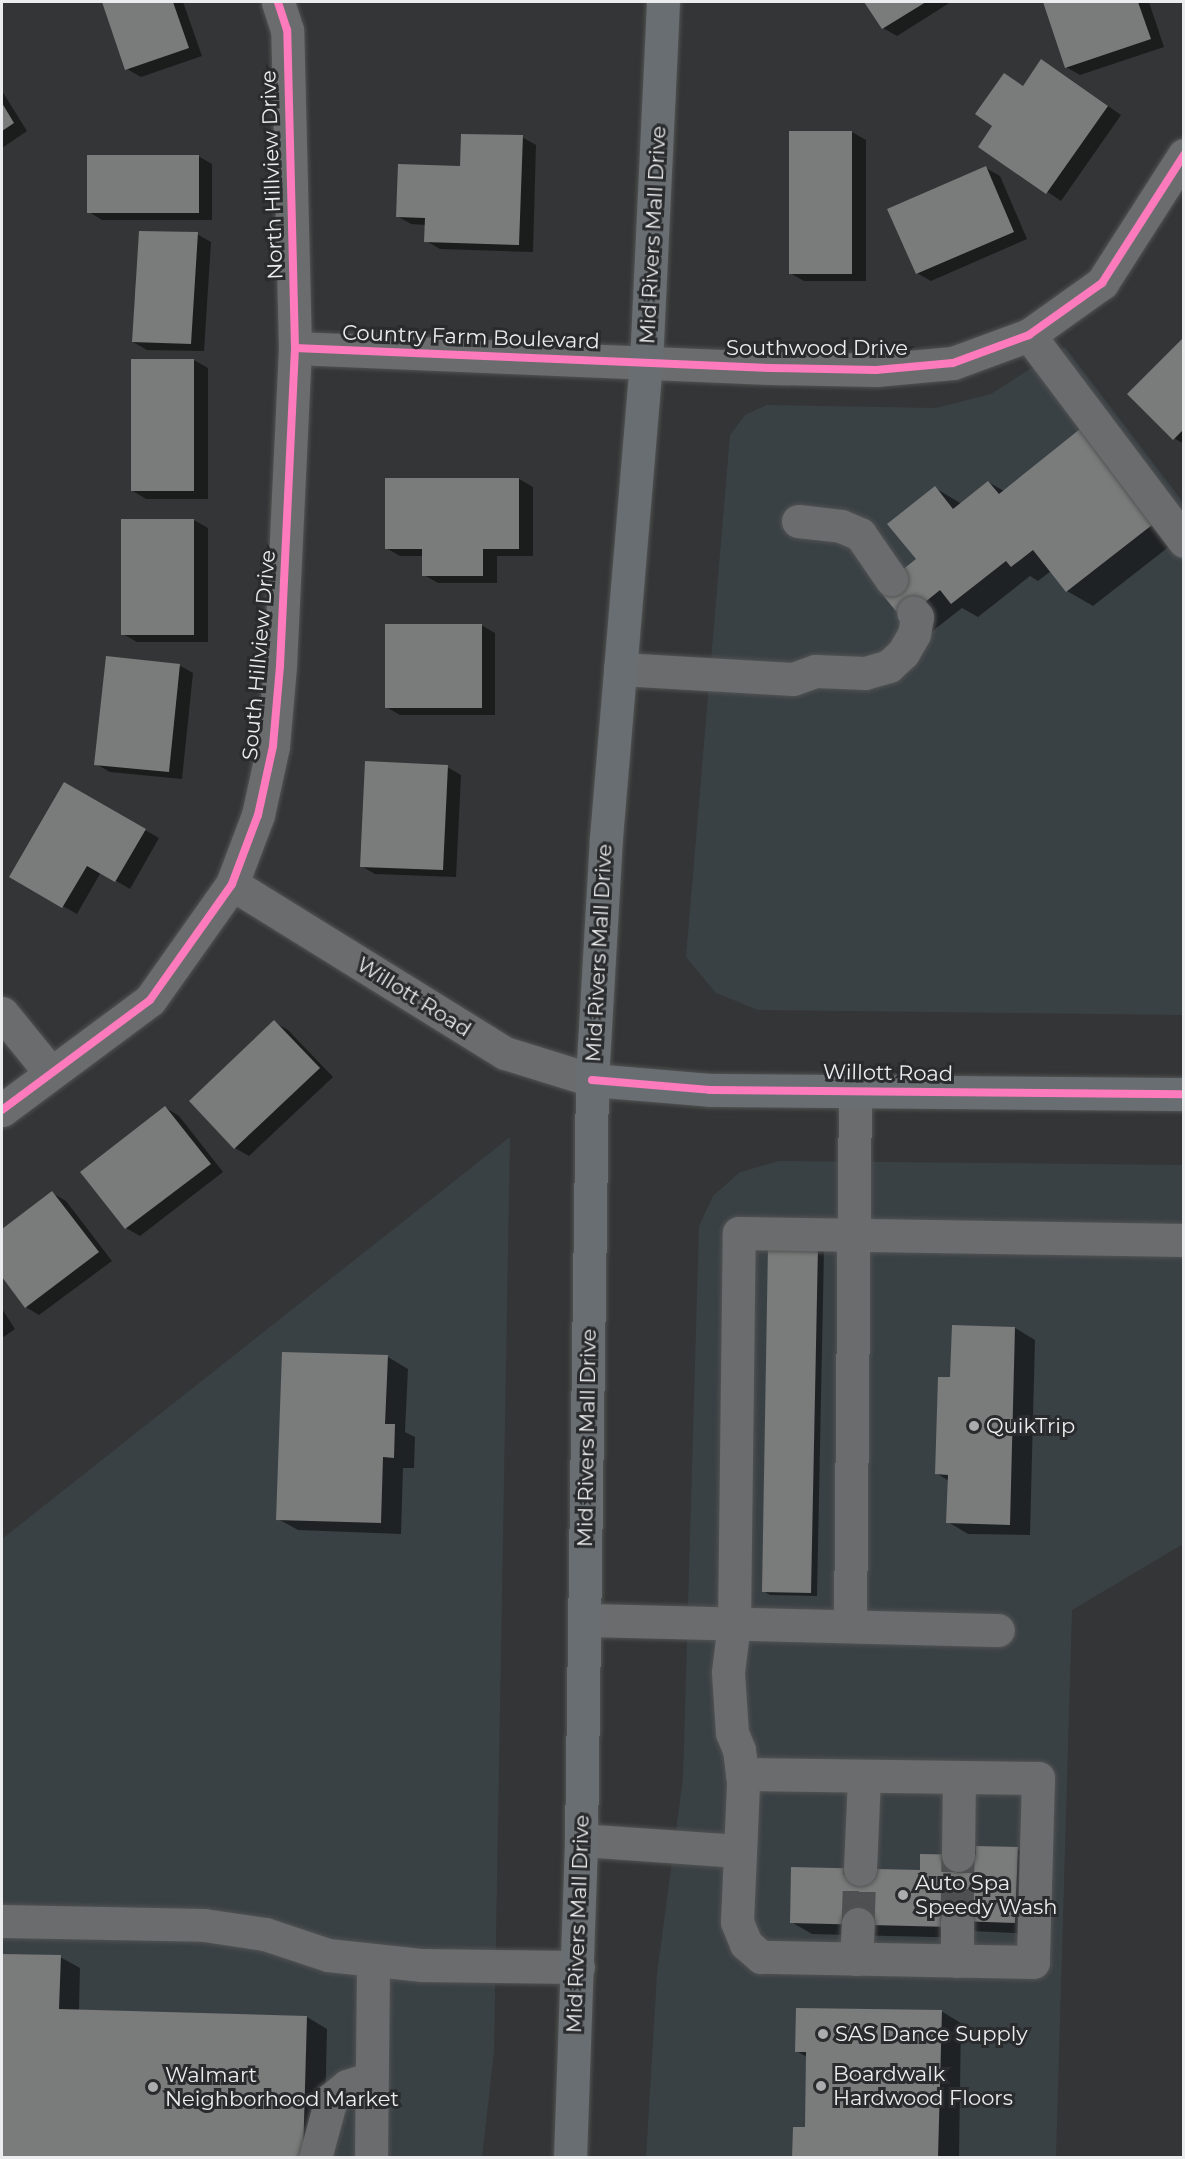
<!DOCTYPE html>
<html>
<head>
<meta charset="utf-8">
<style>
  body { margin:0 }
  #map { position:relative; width:1185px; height:2159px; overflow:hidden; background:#343536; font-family:Montserrat,sans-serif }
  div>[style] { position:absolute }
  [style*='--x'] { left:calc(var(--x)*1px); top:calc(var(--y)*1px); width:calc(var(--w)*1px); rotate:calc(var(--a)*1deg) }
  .built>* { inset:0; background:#3a4145 }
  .shadow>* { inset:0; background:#0007 }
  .building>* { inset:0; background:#7a7b7b }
  .minor-tunnel>* { height:33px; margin-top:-16.5px; transform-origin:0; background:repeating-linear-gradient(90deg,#4f5051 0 33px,transparent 0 49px) }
  .roads { filter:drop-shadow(0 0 2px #525353) drop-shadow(0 0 2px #525353) }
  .minor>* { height:33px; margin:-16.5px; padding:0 16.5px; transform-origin:16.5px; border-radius:16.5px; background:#6b6c6d }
  .major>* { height:33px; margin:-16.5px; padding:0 16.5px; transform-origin:16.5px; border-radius:16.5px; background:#696e72 }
  .cycleway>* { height:8px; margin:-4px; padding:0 4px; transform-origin:4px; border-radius:4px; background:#fd7abc }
  .dots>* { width:16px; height:16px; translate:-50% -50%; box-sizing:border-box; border:3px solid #292b2d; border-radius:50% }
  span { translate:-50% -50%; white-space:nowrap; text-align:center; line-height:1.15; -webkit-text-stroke:6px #292b2d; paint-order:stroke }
  .street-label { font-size:21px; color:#eaeced }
  .poi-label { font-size:21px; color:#eaeced }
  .left { translate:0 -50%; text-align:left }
  .frame { position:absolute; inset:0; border:3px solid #eaeced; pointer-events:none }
</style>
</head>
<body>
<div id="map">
  <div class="built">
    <div style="clip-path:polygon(1065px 347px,1183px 502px,1183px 1015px,758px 1010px,716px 993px,686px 957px,730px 435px,745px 415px,767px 405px,936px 408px,991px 394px)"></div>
    <div style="clip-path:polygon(510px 1137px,494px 2052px,482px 2157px,2px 2158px,2px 1539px)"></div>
    <div style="clip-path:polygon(779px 1161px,1183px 1165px,1183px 1544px,1072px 1610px,1056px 2157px,646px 2158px,657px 1974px,683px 1778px,699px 1226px,713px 1196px,740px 1172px)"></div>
  </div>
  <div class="shadow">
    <div style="clip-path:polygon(104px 2px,183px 2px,202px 56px,141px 77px,127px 69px)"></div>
    <div style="clip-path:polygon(866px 2px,951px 2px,897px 36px,883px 28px)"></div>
    <div style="clip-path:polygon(1045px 2px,1149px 2px,1164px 47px,1080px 75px,1066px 67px)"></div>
    <div style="clip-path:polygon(1055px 69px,1121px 115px,1061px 201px,980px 146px,1024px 87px)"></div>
    <div style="clip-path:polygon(2px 91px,27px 131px,2px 148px)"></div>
    <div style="clip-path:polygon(790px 132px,852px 132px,866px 140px,866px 281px,804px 281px,790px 273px)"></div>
    <div style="clip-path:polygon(522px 137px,536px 145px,533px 252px,440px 249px,426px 241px,426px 225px,411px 224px,397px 216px,462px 168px)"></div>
    <div style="clip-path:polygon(198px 156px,212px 164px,212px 220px,102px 220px,89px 212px)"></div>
    <div style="clip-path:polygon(986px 168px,1000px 176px,1027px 239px,931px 281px,917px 273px)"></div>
    <div style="clip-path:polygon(197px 234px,211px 242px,204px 351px,147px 350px,133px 342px,135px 294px)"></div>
    <div style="clip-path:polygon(1184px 339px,1184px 444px,1174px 438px)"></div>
    <div style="clip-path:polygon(194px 360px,208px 368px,208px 499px,146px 499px,133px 491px)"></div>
    <div style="clip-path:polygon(1085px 427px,1184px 535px,1093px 606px,1067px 591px,1051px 571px,1038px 581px,1030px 576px,978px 617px,962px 608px,930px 633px,918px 559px,935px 488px,962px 504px,988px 482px,1004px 491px)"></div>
    <div style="clip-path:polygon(519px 479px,533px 487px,533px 556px,497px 556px,497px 583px,438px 583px,424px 575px,424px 556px,400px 556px,386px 548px)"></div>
    <div style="clip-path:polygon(194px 520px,208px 528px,208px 642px,137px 642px,123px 634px)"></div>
    <div style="clip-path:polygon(481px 625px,495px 633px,495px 715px,400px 715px,386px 707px)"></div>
    <div style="clip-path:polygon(179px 665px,193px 673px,182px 779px,110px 772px,96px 764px)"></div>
    <div style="clip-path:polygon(447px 767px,461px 775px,456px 877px,375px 874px,361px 866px)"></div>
    <div style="clip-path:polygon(65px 784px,159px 838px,130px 889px,101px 872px,77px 914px,11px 877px)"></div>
    <div style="clip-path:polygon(274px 1022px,288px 1030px,333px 1077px,249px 1156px,235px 1148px)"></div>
    <div style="clip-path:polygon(166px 1108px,179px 1116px,223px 1172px,140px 1236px,126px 1228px)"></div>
    <div style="clip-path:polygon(52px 1193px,66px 1201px,112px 1261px,39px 1315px,26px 1307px,2px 1275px,2px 1231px)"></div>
    <div style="clip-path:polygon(818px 1248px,824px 1251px,817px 1596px,770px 1595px,763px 1591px)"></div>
    <div style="clip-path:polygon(2px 1309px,15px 1329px,2px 1338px)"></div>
    <div style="clip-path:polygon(1015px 1328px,1035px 1340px,1030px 1535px,968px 1534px,948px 1522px,949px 1481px,936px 1473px,951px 1379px)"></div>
    <div style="clip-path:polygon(388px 1357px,408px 1369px,405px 1432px,415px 1437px,414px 1468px,403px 1468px,401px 1534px,298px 1530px,278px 1519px)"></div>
    <div style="clip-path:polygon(1017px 1849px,1037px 1860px,1035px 1934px,971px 1931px,971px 1938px,812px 1934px,791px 1922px,921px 1872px)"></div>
    <div style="clip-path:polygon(2px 1956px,60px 1957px,80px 1968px,79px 2011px,307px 2017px,327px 2029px,324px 2158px,2px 2158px)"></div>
    <div style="clip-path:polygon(941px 2011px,961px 2023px,959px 2158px,794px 2158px,806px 2129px,807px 2057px,796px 2051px)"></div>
  </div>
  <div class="building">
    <div style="clip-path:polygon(102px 2px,173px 2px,189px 48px,125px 70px)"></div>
    <div style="clip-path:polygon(864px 2px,926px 2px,882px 29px)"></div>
    <div style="clip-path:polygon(1043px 2px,1138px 2px,1151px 39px,1065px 68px)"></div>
    <div style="clip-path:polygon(1041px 59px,1108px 106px,1046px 194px,978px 147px,992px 126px,975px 114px,1004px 73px,1023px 86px)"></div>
    <div style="clip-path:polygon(2px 103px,14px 123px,2px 131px)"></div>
    <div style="clip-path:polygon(789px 131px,852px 131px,852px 274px,789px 274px)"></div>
    <div style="clip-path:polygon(461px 134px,523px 135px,519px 245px,424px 242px,425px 218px,396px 217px,398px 164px,460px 166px)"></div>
    <div style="clip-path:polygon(87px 155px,199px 155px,199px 213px,87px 213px)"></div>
    <div style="clip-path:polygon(986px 166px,1014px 232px,916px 274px,887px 209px)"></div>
    <div style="clip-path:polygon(139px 231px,198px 232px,191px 344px,132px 342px)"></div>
    <div style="clip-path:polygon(1184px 337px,1184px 429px,1173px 440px,1127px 394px)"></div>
    <div style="clip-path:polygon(131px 359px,194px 359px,194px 491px,131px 491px)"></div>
    <div style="clip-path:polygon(1085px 425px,1161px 518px,1066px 592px,1033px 550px,1011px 567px,1006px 561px,951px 604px,940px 590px,903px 620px,878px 589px,916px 559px,887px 524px,935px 486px,953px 509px,988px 481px,999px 494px)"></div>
    <div style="clip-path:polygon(385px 478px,519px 478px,519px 549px,483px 549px,483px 576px,422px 576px,422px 549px,385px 549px)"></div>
    <div style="clip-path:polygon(121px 519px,194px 519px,194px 635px,121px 635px)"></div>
    <div style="clip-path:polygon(385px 624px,482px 624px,482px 708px,385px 708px)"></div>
    <div style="clip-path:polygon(106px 656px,180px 664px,169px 772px,94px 765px)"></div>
    <div style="clip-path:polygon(365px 761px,448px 765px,443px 870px,360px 867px)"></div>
    <div style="clip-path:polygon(64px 782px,146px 829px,115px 882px,87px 866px,62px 908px,9px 877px)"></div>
    <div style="clip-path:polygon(274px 1020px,320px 1068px,234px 1149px,189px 1101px)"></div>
    <div style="clip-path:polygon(165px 1106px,211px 1164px,125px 1229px,80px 1172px)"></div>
    <div style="clip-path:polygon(52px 1191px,99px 1252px,25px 1308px,2px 1277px,2px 1229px)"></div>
    <div style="clip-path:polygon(768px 1245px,818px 1246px,811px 1593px,762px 1592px)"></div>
    <div style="clip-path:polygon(952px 1325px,1015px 1327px,1010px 1525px,946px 1523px,948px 1475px,935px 1474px,938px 1377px,950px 1377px)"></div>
    <div style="clip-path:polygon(282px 1352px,388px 1355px,385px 1424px,395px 1424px,394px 1458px,383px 1457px,381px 1523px,276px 1520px)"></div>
    <div style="clip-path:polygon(976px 1846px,1018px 1847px,1015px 1923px,957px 1921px,951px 1927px,790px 1923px,791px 1867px,920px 1870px,920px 1854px,976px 1855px)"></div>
    <div style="clip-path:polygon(2px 1954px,61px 1955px,59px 2009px,307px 2016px,303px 2158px,2px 2158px)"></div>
    <div style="clip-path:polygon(796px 2008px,942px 2010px,938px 2158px,792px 2158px,793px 2127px,805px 2127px,806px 2052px,795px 2052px)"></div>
  </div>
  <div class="minor-tunnel">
    <div style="--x:957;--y:1921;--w:66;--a:-89.1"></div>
    <div style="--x:858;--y:1924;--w:55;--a:-87.9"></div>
  </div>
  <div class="roads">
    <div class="minor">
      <div style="--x:1029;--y:335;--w:258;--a:53"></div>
      <div style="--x:295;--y:348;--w:475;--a:2.4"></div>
      <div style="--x:770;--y:368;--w:106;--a:1.1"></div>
      <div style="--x:876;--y:370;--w:77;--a:-5.2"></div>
      <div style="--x:953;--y:363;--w:81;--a:-20.2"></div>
      <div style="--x:1029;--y:335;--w:90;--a:-35.5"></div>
      <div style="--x:1102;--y:283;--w:152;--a:-57.4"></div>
      <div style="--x:798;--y:521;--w:43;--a:6.6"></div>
      <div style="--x:841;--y:526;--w:21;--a:23"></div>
      <div style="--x:860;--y:534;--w:55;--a:55.4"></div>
      <div style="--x:620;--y:669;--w:173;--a:3.3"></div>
      <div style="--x:793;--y:679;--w:23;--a:-20"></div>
      <div style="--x:815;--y:671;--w:50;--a:2.3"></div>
      <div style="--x:865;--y:673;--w:25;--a:-16"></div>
      <div style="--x:889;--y:666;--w:19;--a:-43"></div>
      <div style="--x:903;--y:653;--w:22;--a:-60"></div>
      <div style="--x:914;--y:634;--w:17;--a:-80"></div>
      <div style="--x:917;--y:617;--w:6;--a:-129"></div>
      <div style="--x:232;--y:884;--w:321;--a:31.8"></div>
      <div style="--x:505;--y:1053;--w:91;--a:17.2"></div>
      <div style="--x:2;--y:1013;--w:76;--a:50.9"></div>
      <div style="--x:2;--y:1110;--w:184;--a:-36.6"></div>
      <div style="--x:150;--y:1000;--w:142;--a:-54.7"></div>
      <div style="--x:232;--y:884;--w:74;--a:-69.4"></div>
      <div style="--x:258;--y:815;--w:71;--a:-77.7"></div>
      <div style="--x:273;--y:746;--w:80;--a:-85"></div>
      <div style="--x:280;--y:666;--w:318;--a:-87.3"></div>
      <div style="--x:295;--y:348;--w:318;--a:-91.4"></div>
      <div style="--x:287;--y:30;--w:29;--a:-108"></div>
      <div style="--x:585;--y:1620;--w:413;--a:1.4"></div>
      <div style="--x:850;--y:1626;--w:536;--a:-89.47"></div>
      <div style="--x:742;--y:1774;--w:296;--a:0.8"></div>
      <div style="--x:1038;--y:1778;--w:184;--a:91.6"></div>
      <div style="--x:1033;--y:1962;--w:272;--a:-178.9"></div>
      <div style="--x:761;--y:1957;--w:20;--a:-139"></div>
      <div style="--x:746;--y:1944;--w:24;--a:-112"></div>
      <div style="--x:737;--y:1922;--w:140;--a:-87.5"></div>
      <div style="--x:743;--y:1782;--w:32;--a:-97"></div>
      <div style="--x:739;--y:1750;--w:18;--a:-112"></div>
      <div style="--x:732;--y:1733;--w:61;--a:-93.8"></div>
      <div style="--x:728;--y:1672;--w:49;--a:-83"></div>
      <div style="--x:734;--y:1623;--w:390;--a:-89.3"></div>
      <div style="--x:739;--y:1233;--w:445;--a:0.9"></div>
      <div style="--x:581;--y:1840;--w:159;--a:4"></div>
      <div style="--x:958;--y:1855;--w:78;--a:-89.3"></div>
      <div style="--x:860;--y:1869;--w:93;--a:-87.5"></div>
      <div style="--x:2;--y:1921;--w:202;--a:1.1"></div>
      <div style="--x:204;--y:1925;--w:62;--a:8.4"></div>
      <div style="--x:265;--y:1934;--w:66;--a:18.4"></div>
      <div style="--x:328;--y:1955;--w:95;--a:6.1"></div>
      <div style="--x:422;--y:1965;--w:156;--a:0.7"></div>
      <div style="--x:856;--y:1959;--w:35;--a:-87"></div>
      <div style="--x:957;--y:1961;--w:40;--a:-90"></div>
      <div style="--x:315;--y:2158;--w:61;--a:-74.8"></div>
      <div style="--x:331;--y:2099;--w:21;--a:-39"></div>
      <div style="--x:347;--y:2086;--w:26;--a:-18"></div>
      <div style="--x:371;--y:2158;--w:198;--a:-89.4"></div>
    </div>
    <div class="major">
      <div style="--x:592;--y:1080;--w:118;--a:4.8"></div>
      <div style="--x:710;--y:1090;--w:474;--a:0.5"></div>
      <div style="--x:570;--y:2158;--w:318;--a:-88"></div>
      <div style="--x:581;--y:1840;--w:760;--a:-89.17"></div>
      <div style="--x:592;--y:1080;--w:242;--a:-86.7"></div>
      <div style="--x:606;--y:838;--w:477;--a:-85.2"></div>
      <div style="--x:646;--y:363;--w:361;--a:-87.3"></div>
    </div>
  </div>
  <div class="cycleway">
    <div style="--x:295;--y:348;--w:475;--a:2.4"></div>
    <div style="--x:770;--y:368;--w:106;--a:1.1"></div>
    <div style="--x:876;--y:370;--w:77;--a:-5.2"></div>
    <div style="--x:953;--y:363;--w:81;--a:-20.2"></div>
    <div style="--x:1029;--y:335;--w:90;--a:-35.5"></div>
    <div style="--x:1102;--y:283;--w:152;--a:-57.4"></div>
    <div style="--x:592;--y:1080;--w:118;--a:4.8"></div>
    <div style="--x:710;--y:1090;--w:474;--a:0.5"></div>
    <div style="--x:2;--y:1110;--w:184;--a:-36.6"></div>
    <div style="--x:150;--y:1000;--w:142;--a:-54.7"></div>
    <div style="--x:232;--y:884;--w:74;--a:-69.4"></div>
    <div style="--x:258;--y:815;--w:71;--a:-77.7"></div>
    <div style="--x:273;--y:746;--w:80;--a:-85"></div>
    <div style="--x:280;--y:666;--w:318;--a:-87.3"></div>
    <div style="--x:295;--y:348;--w:318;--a:-91.4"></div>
    <div style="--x:287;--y:30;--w:29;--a:-108"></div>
  </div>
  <div class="dots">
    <div style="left:974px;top:1426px;background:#aaacad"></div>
    <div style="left:903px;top:1895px;background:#aaacad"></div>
    <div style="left:823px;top:2034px;background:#aaacad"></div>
    <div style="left:821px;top:2086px;background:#aaacad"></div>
    <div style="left:153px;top:2087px;background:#aaacad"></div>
  </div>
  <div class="street-label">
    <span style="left:272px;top:175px;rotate:-92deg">North Hillview Drive</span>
    <span style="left:653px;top:235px;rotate:-87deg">Mid Rivers Mall Drive</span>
    <span style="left:471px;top:337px;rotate:2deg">Country Farm Boulevard</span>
    <span style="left:817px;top:348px">Southwood Drive</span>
    <span style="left:259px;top:655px;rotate:-85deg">South Hillview Drive</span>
    <span style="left:599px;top:953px;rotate:-87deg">Mid Rivers Mall Drive</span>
    <span style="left:414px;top:997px;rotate:32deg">Willott Road</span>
    <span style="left:888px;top:1073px;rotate:1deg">Willott Road</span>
    <span style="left:587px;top:1438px;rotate:-89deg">Mid Rivers Mall Drive</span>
    <span style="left:578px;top:1924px;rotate:-88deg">Mid Rivers Mall Drive</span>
  </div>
  <div class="poi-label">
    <span class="left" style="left:986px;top:1426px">QuikTrip</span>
    <span class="left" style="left:915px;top:1895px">Auto Spa<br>Speedy Wash</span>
    <span class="left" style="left:835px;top:2034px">SAS Dance Supply</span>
    <span class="left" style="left:833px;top:2086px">Boardwalk<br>Hardwood Floors</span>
    <span class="left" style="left:165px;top:2087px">Walmart<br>Neighborhood Market</span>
  </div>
  <div class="frame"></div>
</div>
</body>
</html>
